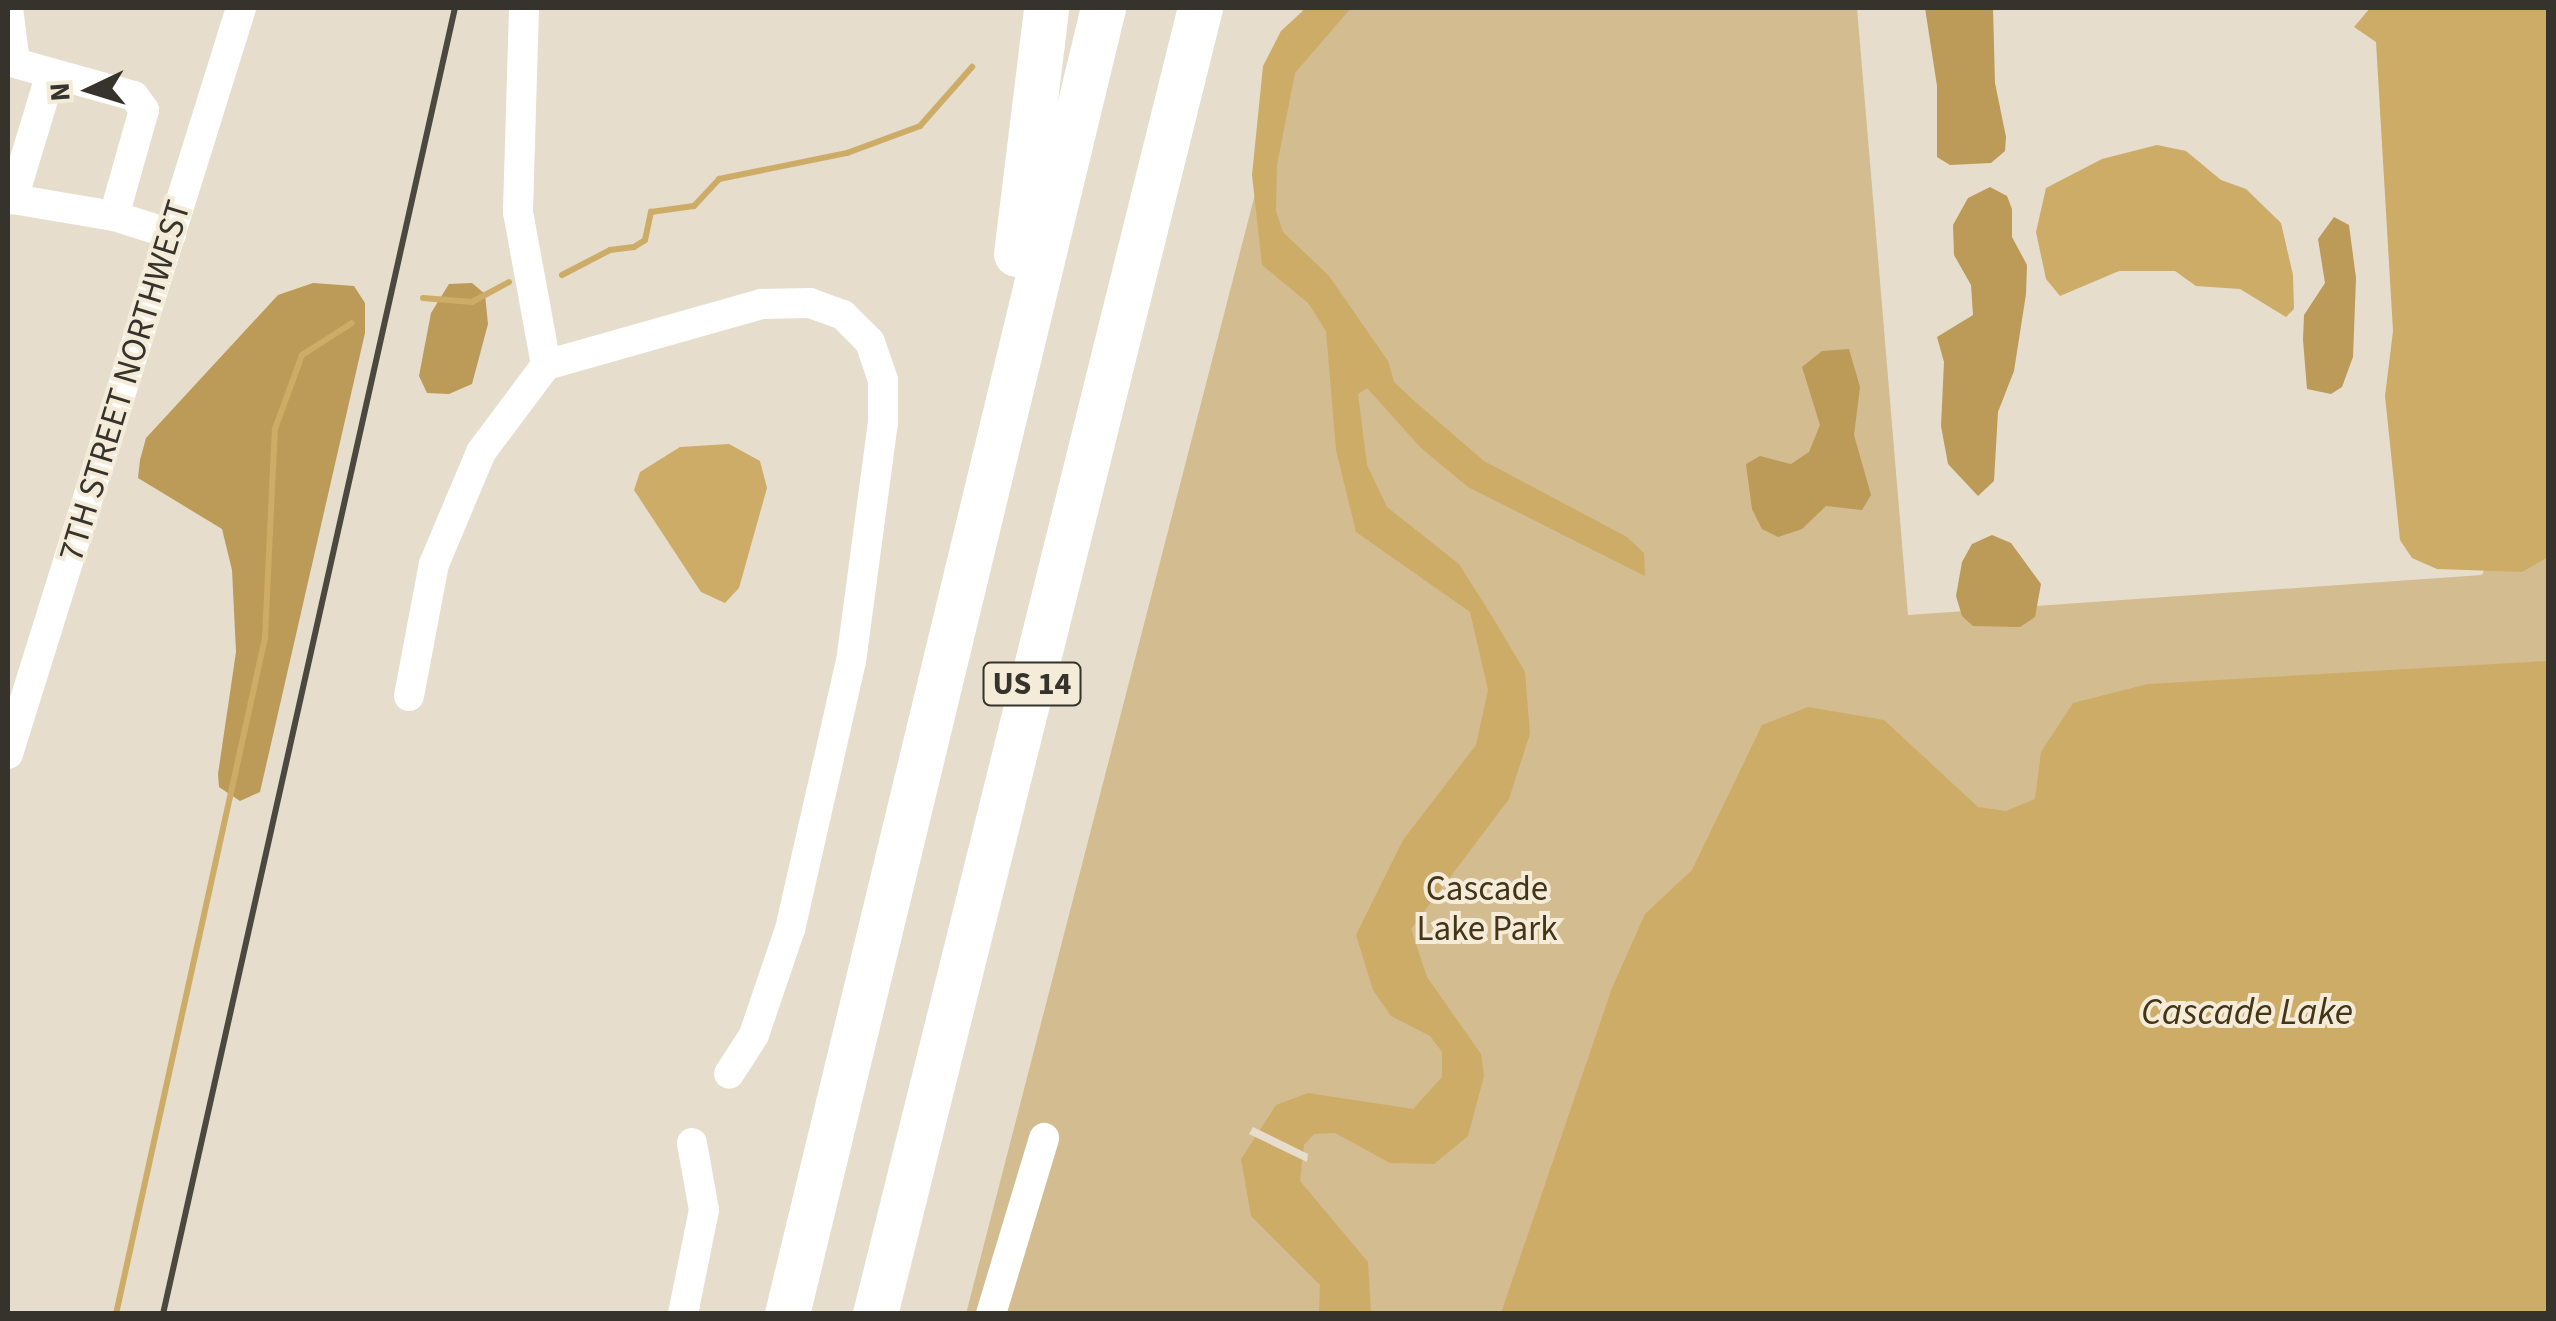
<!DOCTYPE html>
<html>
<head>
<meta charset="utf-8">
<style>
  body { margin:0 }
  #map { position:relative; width:2556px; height:1321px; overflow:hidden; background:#e6ddcc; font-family:"Source Sans 3",sans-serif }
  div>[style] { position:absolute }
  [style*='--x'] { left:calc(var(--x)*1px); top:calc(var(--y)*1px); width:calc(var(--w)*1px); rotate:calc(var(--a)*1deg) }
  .green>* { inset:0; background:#d3bc8f }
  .forest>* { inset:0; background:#bc9a57 }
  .water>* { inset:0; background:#cdac68 }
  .pier>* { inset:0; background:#e6ddcc }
  .stream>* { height:6px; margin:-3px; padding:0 3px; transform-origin:3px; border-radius:3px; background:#cdac68 }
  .minor>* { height:30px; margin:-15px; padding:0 15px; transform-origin:15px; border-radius:15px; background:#fff }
  .highway>* { height:45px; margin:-22.5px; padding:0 22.5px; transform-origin:22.5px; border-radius:22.5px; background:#fff }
  .rail>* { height:6px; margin:-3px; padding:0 3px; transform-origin:3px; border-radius:3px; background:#4c4840 }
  span { translate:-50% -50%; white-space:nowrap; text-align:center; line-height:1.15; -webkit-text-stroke:8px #f4ebd9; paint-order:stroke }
  .shield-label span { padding:2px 8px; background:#f4ebd9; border:2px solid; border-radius:8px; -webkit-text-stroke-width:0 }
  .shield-label { font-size:32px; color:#36332c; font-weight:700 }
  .street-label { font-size:35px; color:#36332c }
  .park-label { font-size:35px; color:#443517 }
  .water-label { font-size:38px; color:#433516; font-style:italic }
  .frame { position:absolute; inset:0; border:10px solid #36332c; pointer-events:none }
  .north { position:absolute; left:40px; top:40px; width:100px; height:100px; -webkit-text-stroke:8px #f4ebd9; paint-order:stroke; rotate:266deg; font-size:28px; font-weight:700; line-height:40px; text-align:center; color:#36332c }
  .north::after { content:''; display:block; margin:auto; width:35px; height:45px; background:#36332c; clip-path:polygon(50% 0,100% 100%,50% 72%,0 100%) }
</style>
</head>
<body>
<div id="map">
  <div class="green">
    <div style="clip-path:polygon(1303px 8px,1857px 8px,1908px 615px,2482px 575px,2548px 428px,2548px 1313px,966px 1314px)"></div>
  </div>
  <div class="forest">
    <div style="clip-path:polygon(1925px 8px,1993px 8px,1995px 83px,2006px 137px,2005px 151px,1991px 163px,1950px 165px,1937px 157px,1937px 86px)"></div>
    <div style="clip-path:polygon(1990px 187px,2007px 196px,2012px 209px,2012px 237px,2027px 265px,2026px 294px,2014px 371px,1998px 412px,1994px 481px,1978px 496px,1948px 464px,1941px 426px,1944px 362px,1937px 337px,1973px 315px,1971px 285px,1954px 255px,1953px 225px,1968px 198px)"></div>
    <div style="clip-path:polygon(2334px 217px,2349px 225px,2356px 278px,2353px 357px,2342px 387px,2331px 394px,2307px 389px,2303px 340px,2304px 315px,2325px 283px,2318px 239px)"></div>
    <div style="clip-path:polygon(313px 283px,354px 286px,365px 303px,365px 333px,260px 792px,240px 801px,219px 787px,218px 774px,236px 652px,232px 570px,222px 529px,138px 478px,140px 460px,146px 438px,278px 295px)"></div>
    <div style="clip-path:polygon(472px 283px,485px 294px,488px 324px,472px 384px,449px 394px,427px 393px,419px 376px,431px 313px,449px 284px)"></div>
    <div style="clip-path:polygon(1849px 349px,1860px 387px,1854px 435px,1871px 495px,1862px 510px,1826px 506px,1802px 529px,1778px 537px,1762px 529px,1752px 509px,1746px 464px,1760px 456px,1791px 464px,1809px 452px,1820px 425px,1802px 367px,1822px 351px)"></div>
    <div style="clip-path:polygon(1992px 535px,2011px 543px,2041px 584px,2035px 617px,2020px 627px,1973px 626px,1962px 616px,1956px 596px,1962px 562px,1972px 544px)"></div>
  </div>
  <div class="water">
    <div style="clip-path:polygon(1306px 8px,1351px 8px,1295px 73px,1277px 165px,1276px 211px,1283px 232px,1329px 276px,1388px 361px,1394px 382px,1412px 399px,1484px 461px,1627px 537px,1644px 553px,1645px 576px,1468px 487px,1421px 448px,1367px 388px,1358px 394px,1367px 465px,1387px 507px,1459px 564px,1493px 618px,1525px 672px,1530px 734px,1509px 799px,1411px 929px,1427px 977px,1481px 1054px,1484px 1076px,1468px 1136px,1434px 1164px,1390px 1163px,1335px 1133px,1314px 1134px,1304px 1145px,1300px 1181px,1368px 1262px,1371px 1313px,1319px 1313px,1320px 1285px,1251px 1216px,1241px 1159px,1276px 1105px,1308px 1093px,1413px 1109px,1442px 1077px,1442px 1052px,1430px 1036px,1391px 1016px,1373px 990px,1356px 935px,1403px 840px,1476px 745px,1488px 690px,1470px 612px,1356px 532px,1336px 450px,1326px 331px,1308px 303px,1262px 265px,1252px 175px,1263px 66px,1281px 31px)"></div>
    <div style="clip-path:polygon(2370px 8px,2548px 8px,2548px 557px,2522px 572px,2437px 569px,2412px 558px,2400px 540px,2385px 396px,2393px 331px,2376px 42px,2354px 27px)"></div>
    <div style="clip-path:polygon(2157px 145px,2186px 151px,2221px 180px,2246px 189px,2281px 223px,2293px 275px,2294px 309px,2286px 317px,2240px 289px,2196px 286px,2175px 271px,2119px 271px,2060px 296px,2046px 279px,2036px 232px,2046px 188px,2102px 159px)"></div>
    <div style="clip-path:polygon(729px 444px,760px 461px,767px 488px,739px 588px,725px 603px,701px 592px,634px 490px,640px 472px,680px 447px)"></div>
    <div style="clip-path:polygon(2548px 661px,2548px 1313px,1501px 1313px,1612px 988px,1645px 914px,1692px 870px,1762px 725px,1808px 707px,1884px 720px,1978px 807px,2006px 811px,2035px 799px,2041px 752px,2073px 703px,2148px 684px)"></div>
  </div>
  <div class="pier">
    <div style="clip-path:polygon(1253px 1127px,1308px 1154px,1307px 1162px,1249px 1134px)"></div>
  </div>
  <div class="stream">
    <div style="--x:562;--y:275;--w:54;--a:-27.5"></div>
    <div style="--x:610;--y:250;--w:24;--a:-7"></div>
    <div style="--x:634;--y:247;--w:13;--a:-32"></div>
    <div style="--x:645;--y:240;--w:29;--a:-78"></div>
    <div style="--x:651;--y:212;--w:43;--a:-7.9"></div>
    <div style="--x:694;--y:206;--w:37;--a:-47"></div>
    <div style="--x:719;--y:179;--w:131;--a:-11.5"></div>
    <div style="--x:847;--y:153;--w:78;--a:-20.3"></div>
    <div style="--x:920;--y:126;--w:79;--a:-48.6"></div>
    <div style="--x:423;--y:298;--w:49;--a:4.7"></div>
    <div style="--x:472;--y:302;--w:42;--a:-28.4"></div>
    <div style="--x:116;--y:1314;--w:692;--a:-77.57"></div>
    <div style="--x:265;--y:638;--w:209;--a:-87.3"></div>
    <div style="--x:275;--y:429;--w:79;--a:-70"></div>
    <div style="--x:302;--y:355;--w:59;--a:-32.6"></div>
  </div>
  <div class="minor">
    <div style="--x:8;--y:8;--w:55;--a:82.7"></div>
    <div style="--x:15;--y:63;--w:123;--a:15.5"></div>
    <div style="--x:134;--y:96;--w:17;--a:54"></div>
    <div style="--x:144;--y:110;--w:110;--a:105.8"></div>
    <div style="--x:114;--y:216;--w:60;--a:17.5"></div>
    <div style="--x:524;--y:8;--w:204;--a:91.7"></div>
    <div style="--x:518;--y:212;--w:156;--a:79.6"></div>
    <div style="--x:51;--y:73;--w:132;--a:106.8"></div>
    <div style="--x:13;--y:199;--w:102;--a:9.6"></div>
    <div style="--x:409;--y:696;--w:134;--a:-79.3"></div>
    <div style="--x:434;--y:564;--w:121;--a:-67.2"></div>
    <div style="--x:481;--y:452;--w:109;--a:-53.2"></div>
    <div style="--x:546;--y:365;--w:223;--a:-15.8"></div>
    <div style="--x:761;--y:304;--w:49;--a:-1.2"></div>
    <div style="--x:810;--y:303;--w:35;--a:20"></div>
    <div style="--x:843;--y:315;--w:38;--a:45"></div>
    <div style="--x:870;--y:342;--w:40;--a:71.1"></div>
    <div style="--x:883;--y:380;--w:42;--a:90"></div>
    <div style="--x:883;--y:422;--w:241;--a:97.6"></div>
    <div style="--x:851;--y:661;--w:275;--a:102.8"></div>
    <div style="--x:790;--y:929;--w:112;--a:108.8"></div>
    <div style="--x:754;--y:1035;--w:46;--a:122.7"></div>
    <div style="--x:8;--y:754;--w:782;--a:-72.65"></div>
    <div style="--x:683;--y:1314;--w:106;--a:-78.6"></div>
    <div style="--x:704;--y:1210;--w:68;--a:-100.2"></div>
    <div style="--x:991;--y:1314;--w:184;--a:-73.2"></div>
  </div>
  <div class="highway">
    <div style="--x:1016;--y:254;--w:248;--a:-83"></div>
    <div style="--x:787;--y:1314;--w:1344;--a:-76.4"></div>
    <div style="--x:875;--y:1314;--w:1346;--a:-76.03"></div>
  </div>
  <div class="rail">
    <div style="--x:163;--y:1314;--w:1338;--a:-77.4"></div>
  </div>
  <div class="shield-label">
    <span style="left:1032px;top:684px">US 14</span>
  </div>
  <div class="street-label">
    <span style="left:125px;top:381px;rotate:-73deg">7TH STREET NORTHWEST</span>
  </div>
  <div class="park-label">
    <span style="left:1487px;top:909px">Cascade<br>Lake Park</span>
  </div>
  <div class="water-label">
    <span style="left:2247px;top:1013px">Cascade Lake</span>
  </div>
  <div class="frame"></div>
  <div class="north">N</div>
</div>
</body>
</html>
